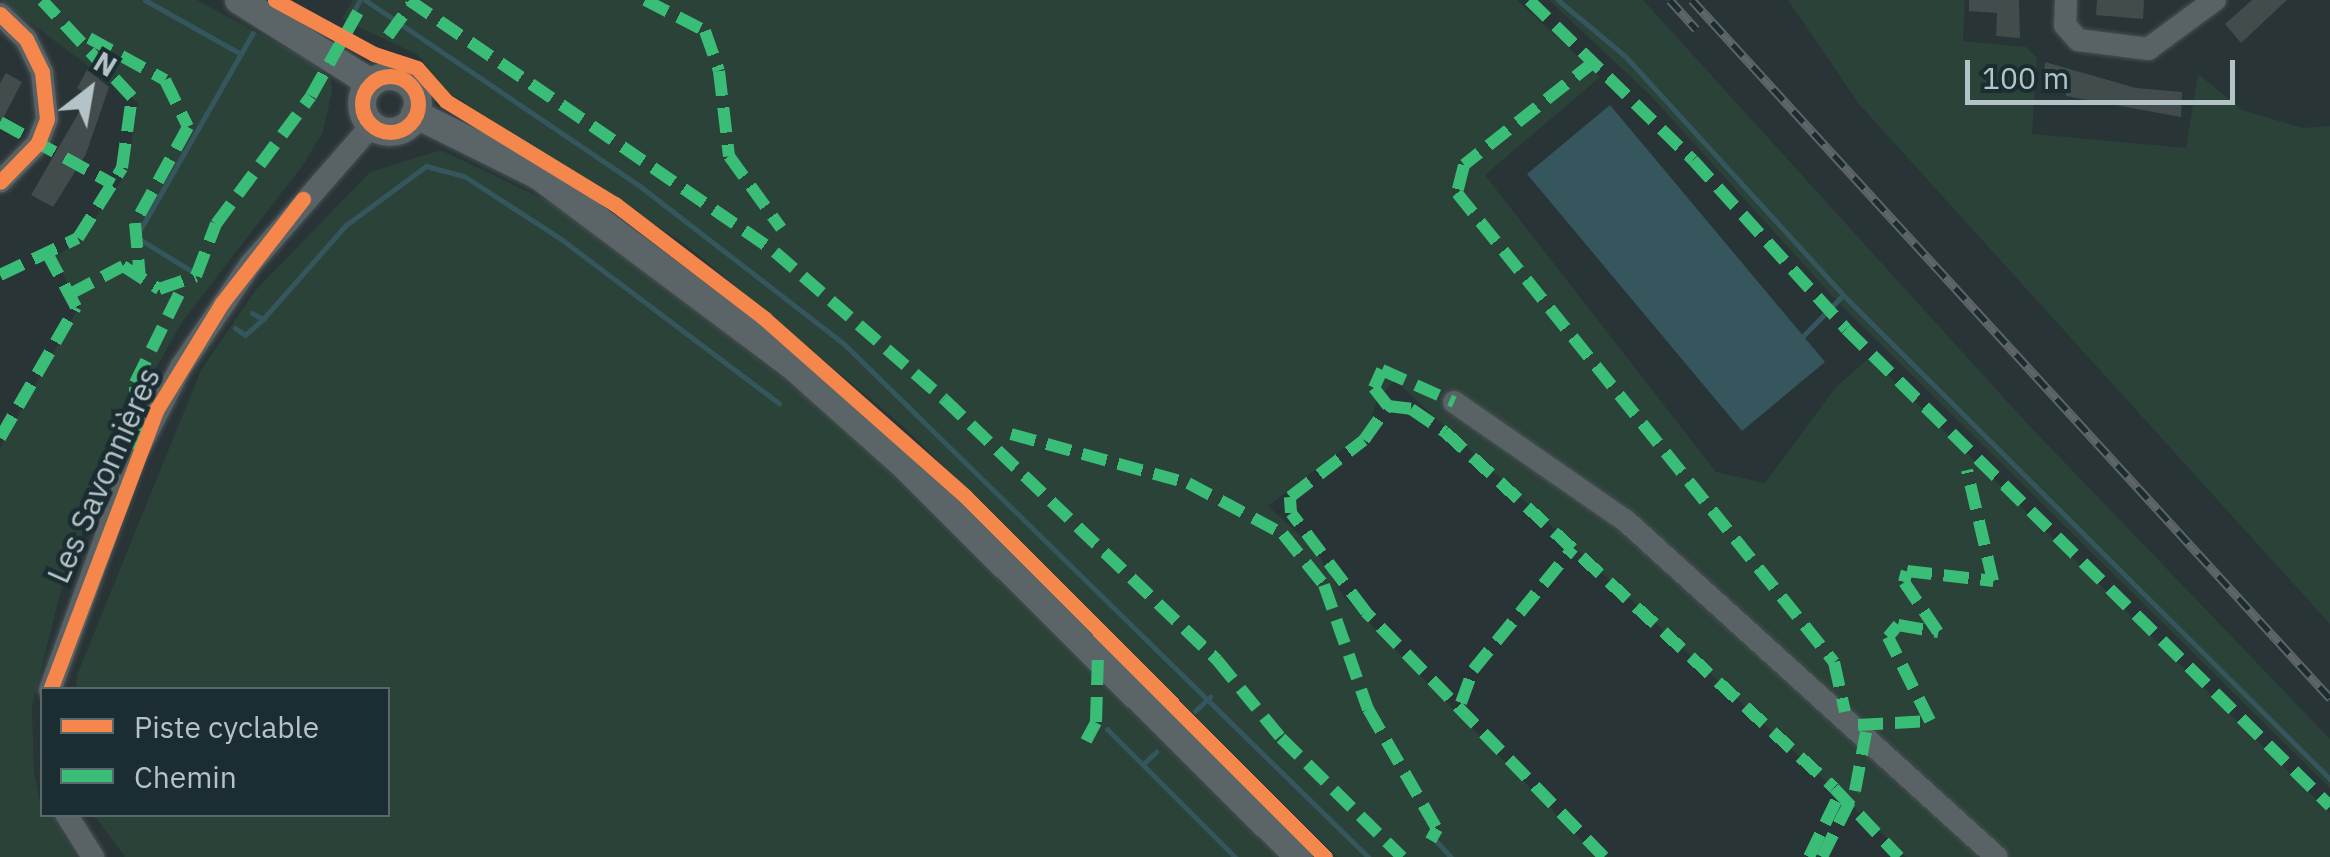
<!DOCTYPE html>
<html>
<head>
<meta charset="utf-8">
<style>
  body { margin:0 }
  #map { position:relative; width:2330px; height:857px; overflow:hidden; background:#293436; font-family:"IBM Plex Sans",sans-serif }
  div>[style] { position:absolute }
  [style*='--x'] { left:calc(var(--x)*1px); top:calc(var(--y)*1px); width:calc(var(--w)*1px); rotate:calc(var(--a)*1deg) }
  .green>* { inset:0; background:#2b4239 }
  .water>* { inset:0; background:#35565c }
  .stream>* { height:5px; margin:-2.5px; padding:0 2.5px; transform-origin:2.5px; border-radius:2.5px; background:#35565c }
  .building>* { inset:0; background:#424c4d }
  .roads { filter:drop-shadow(0 0 2px #474f51) drop-shadow(0 0 2px #474f51) }
  .minor>* { height:22px; margin:-11px; padding:0 11px; transform-origin:11px; border-radius:11px; background:#596264 }
  .major>* { height:28px; margin:-14px; padding:0 14px; transform-origin:14px; border-radius:14px; background:#5b6466 }
  .major>.ring { margin:-14px; padding:0; box-sizing:content-box; background:none; border:28px solid #5b6466; border-radius:50% }
  .rail>* { height:9px; margin-top:-4.5px; transform-origin:0; background:repeating-linear-gradient(90deg,#1c2d31 0 15px,#5d6568 0 30px); box-sizing:border-box; border-block:2px solid #5d6568 }
  .quiet>* { height:12px; margin-top:-6px; transform-origin:0; background:repeating-linear-gradient(90deg,#3abd76 0 25px,transparent 0 37px) }
  .cycleway>* { height:15px; margin:-7.5px; padding:0 7.5px; transform-origin:7.5px; border-radius:7.5px; background:#f5874c }
  .cycleway>.ring { margin:-7.5px; padding:0; box-sizing:content-box; background:none; border:15px solid #f5874c; border-radius:50% }
  span { translate:-50% -50%; white-space:nowrap; text-align:center; line-height:1.15; -webkit-text-stroke:9px #1c2d31; paint-order:stroke }
  .street-label { font-size:32px; color:#b3c3c7 }
  .legend { position:absolute; left:40px; top:687px; width:350px; height:130px; box-sizing:border-box; background:#1c2d31; border:2px solid #58696d; margin:0; padding:12px 18px; list-style:none; font-size:30px; color:#b3c3c7 }
  .legend li { display:flex; align-items:center; gap:20px; height:50px }
  .legend b { width:50px; border:2px solid #58696d }
  .north { position:absolute; left:40px; top:40px; width:100px; height:100px; -webkit-text-stroke:8px #1c2d31; paint-order:stroke; rotate:31deg; font-size:28px; font-weight:700; line-height:40px; text-align:center; color:#b3c3c7 }
  .north::after { content:''; display:block; margin:auto; width:35px; height:45px; background:#b3c3c7; clip-path:polygon(50% 0,100% 100%,50% 72%,0 100%) }
  .scale { position:absolute; left:1965px; top:60px; width:270px; height:45px; box-sizing:border-box; border:5px solid #b3c3c7; border-top:0; padding-left:12px; font-size:30px; line-height:35px; white-space:nowrap; color:#b3c3c7; -webkit-text-stroke:8px #1c2d31; paint-order:stroke }
</style>
</head>
<body>
<div id="map">
  <div class="green">
    <div style="clip-path:polygon(0 0,197px 0,306px 59px,331px 78px,332px 91px,323px 132px,303px 165px,182px 322px,140px 396px,62px 586px,32px 706px,34px 773px,42px 814px,52px 815px,76px 857px,0 857px,0 448px,80px 305px,54px 258px,81px 239px,126px 174px,138px 103px)"></div>
    <div style="clip-path:polygon(353px 0,1517px 0,1600px 77px,1485px 175px,1716px 472px,1765px 483px,1836px 387px,1870px 357px,2330px 813px,2330px 857px,1907px 857px,1395px 380px,1377px 399px,1368px 429px,1268px 506px,1315px 549px,1343px 596px,1598px 857px,1337px 857px,906px 429px,685px 244px,448px 92px,418px 55px,342px 19px)"></div>
    <div style="clip-path:polygon(1549px 0,1643px 0,2023px 419px,2330px 739px,2330px 788px,1837px 301px,1651px 96px)"></div>
    <div style="clip-path:polygon(1788px 0,1965px 0,1963px 41px,2026px 47px,2037px 58px,2032px 134px,2186px 148px,2198px 74px,2242px 110px,2302px 128px,2330px 126px,2330px 624px,1859px 104px)"></div>
    <div style="clip-path:polygon(441px 150px,566px 210px,847px 428px,1280px 857px,125px 857px,94px 815px,388px 814px,388px 690px,76px 690px,77px 675px,201px 370px,255px 291px,370px 172px)"></div>
  </div>
  <div class="water">
    <div style="clip-path:polygon(1610px 105px,1825px 362px,1742px 431px,1527px 174px)"></div>
  </div>
  <div class="stream">
    <div style="--x:145;--y:0;--w:110;--a:29.4"></div>
    <div style="--x:365;--y:0;--w:333;--a:34.1"></div>
    <div style="--x:641;--y:187;--w:255;--a:37.7"></div>
    <div style="--x:843;--y:343;--w:735;--a:44.39"></div>
    <div style="--x:1558;--y:0;--w:87;--a:39.9"></div>
    <div style="--x:1625;--y:56;--w:323;--a:47.6"></div>
    <div style="--x:1843;--y:295;--w:687;--a:44.82"></div>
    <div style="--x:347;--y:24;--w:27;--a:-62"></div>
    <div style="--x:193;--y:272;--w:67;--a:-148.4"></div>
    <div style="--x:136;--y:237;--w:235;--a:-60.2"></div>
    <div style="--x:252;--y:313;--w:13;--a:29"></div>
    <div style="--x:263;--y:319;--w:125;--a:-48.6"></div>
    <div style="--x:346;--y:225;--w:99;--a:-36.4"></div>
    <div style="--x:426;--y:166;--w:39;--a:15"></div>
    <div style="--x:464;--y:176;--w:116;--a:33"></div>
    <div style="--x:561;--y:239;--w:273;--a:37"></div>
    <div style="--x:235;--y:328;--w:12;--a:35"></div>
    <div style="--x:245;--y:335;--w:24;--a:-42"></div>
    <div style="--x:1803;--y:336;--w:57;--a:-45.7"></div>
    <div style="--x:1195;--y:711;--w:21;--a:-43"></div>
    <div style="--x:1107;--y:729;--w:181;--a:45"></div>
    <div style="--x:1143;--y:764;--w:18;--a:-43"></div>
    <div style="--x:1435;--y:840;--w:23;--a:47"></div>
  </div>
  <div class="building">
    <div style="clip-path:polygon(1969px 0,2019px 0,2020px 38px,1996px 36px,1997px 13px,1969px 11px)"></div>
    <div style="clip-path:polygon(2097px 0,2144px 0,2143px 19px,2096px 15px)"></div>
    <div style="clip-path:polygon(2252px 0,2287px 0,2241px 43px,2225px 24px)"></div>
    <div style="clip-path:polygon(2045px 62px,2136px 88px,2182px 92px,2181px 117px,2066px 96px,2067px 87px,2043px 85px)"></div>
    <div style="clip-path:polygon(87px 70px,109px 87px,86px 154px,53px 207px,31px 195px,89px 95px,77px 88px)"></div>
    <div style="clip-path:polygon(6px 73px,22px 82px,0 124px,0 83px)"></div>
  </div>
  <div class="roads">
    <div class="minor">
      <div style="--x:2066;--y:0;--w:25;--a:92"></div>
      <div style="--x:2065;--y:25;--w:20;--a:49"></div>
      <div style="--x:2078;--y:40;--w:71;--a:7.3"></div>
      <div style="--x:2148;--y:49;--w:83;--a:-36.2"></div>
      <div style="--x:0;--y:14;--w:36;--a:44"></div>
      <div style="--x:26;--y:39;--w:37;--a:64"></div>
      <div style="--x:42;--y:72;--w:47;--a:83.9"></div>
      <div style="--x:47;--y:119;--w:26;--a:111"></div>
      <div style="--x:38;--y:143;--w:54;--a:134.3"></div>
      <div style="--x:1454;--y:402;--w:209;--a:34.7"></div>
      <div style="--x:1626;--y:521;--w:500;--a:42.2"></div>
      <div style="--x:50;--y:690;--w:251;--a:-70"></div>
      <div style="--x:136;--y:454;--w:98;--a:-62.7"></div>
      <div style="--x:181;--y:367;--w:123;--a:-55.9"></div>
      <div style="--x:250;--y:265;--w:186;--a:-48.9"></div>
      <div style="--x:66;--y:814;--w:51;--a:57.9"></div>
    </div>
    <div class="major">
      <div style="--x:239;--y:0;--w:156;--a:32.2"></div>
      <div class="ring" style="left:362px;top:76px;width:28px;height:28px"></div>
      <div style="--x:415;--y:114;--w:137;--a:26.4"></div>
      <div style="--x:538;--y:175;--w:316;--a:36.8"></div>
      <div style="--x:791;--y:364;--w:147;--a:41.7"></div>
      <div style="--x:901;--y:462;--w:561;--a:44.78"></div>
    </div>
  </div>
  <div class="rail">
    <div style="--x:1670;--y:0;--w:39;--a:48"></div>
    <div style="--x:1692;--y:0;--w:946;--a:47.57"></div>
  </div>
  <div class="quiet">
    <div style="--x:409;--y:0;--w:444;--a:34.5"></div>
    <div style="--x:775;--y:252;--w:224;--a:41"></div>
    <div style="--x:944;--y:399;--w:378;--a:43.7"></div>
    <div style="--x:1217;--y:660;--w:101;--a:50.6"></div>
    <div style="--x:1281;--y:738;--w:170;--a:44.5"></div>
    <div style="--x:645;--y:0;--w:68;--a:27.3"></div>
    <div style="--x:705;--y:31;--w:42;--a:70.7"></div>
    <div style="--x:719;--y:71;--w:86;--a:83.3"></div>
    <div style="--x:729;--y:156;--w:89;--a:54.2"></div>
    <div style="--x:1529;--y:0;--w:229;--a:44.3"></div>
    <div style="--x:1693;--y:160;--w:228;--a:47.8"></div>
    <div style="--x:1846;--y:329;--w:680;--a:44.58"></div>
    <div style="--x:388;--y:36;--w:39;--a:-54"></div>
    <div style="--x:89;--y:38;--w:87;--a:28.9"></div>
    <div style="--x:165;--y:80;--w:52;--a:63.9"></div>
    <div style="--x:188;--y:127;--w:110;--a:118.9"></div>
    <div style="--x:135;--y:223;--w:55;--a:84.8"></div>
    <div style="--x:1595;--y:61;--w:167;--a:141.6"></div>
    <div style="--x:1464;--y:165;--w:29;--a:104"></div>
    <div style="--x:1457;--y:193;--w:602;--a:51.21"></div>
    <div style="--x:1834;--y:662;--w:51;--a:77.6"></div>
    <div style="--x:0;--y:122;--w:129;--a:28.8"></div>
    <div style="--x:0;--y:275;--w:86;--a:-25.4"></div>
    <div style="--x:78;--y:238;--w:83;--a:-57.8"></div>
    <div style="--x:122;--y:168;--w:72;--a:-82"></div>
    <div style="--x:132;--y:97;--w:132;--a:-132.9"></div>
    <div style="--x:70;--y:294;--w:60;--a:-27.8"></div>
    <div style="--x:123;--y:266;--w:43;--a:32.6"></div>
    <div style="--x:159;--y:289;--w:39;--a:-19"></div>
    <div style="--x:196;--y:276;--w:56;--a:-69"></div>
    <div style="--x:216;--y:224;--w:159;--a:-53.4"></div>
    <div style="--x:311;--y:96;--w:96;--a:-60.8"></div>
    <div style="--x:1388;--y:406;--w:23;--a:-128"></div>
    <div style="--x:1374;--y:388;--w:20;--a:-66"></div>
    <div style="--x:1382;--y:370;--w:79;--a:24"></div>
    <div style="--x:1011;--y:434;--w:184;--a:15.5"></div>
    <div style="--x:1188;--y:483;--w:108;--a:28.2"></div>
    <div style="--x:1283;--y:534;--w:65;--a:51.2"></div>
    <div style="--x:1324;--y:585;--w:132;--a:70.5"></div>
    <div style="--x:1368;--y:709;--w:138;--a:60.1"></div>
    <div style="--x:1437;--y:829;--w:13;--a:119"></div>
    <div style="--x:0;--y:438;--w:151;--a:-59.9"></div>
    <div style="--x:76;--y:307;--w:61;--a:-118.2"></div>
    <div style="--x:136;--y:449;--w:66;--a:-90.9"></div>
    <div style="--x:135;--y:383;--w:108;--a:-63.7"></div>
    <div style="--x:1461;--y:703;--w:35;--a:-70"></div>
    <div style="--x:1473;--y:670;--w:158;--a:-50.7"></div>
    <div style="--x:1858;--y:725;--w:72;--a:-3.2"></div>
    <div style="--x:1930;--y:721;--w:94;--a:-116.6"></div>
    <div style="--x:1888;--y:637;--w:16;--a:-50"></div>
    <div style="--x:1898;--y:625;--w:41;--a:9.9"></div>
    <div style="--x:1938;--y:632;--w:60;--a:-124.2"></div>
    <div style="--x:1904;--y:582;--w:11;--a:-75"></div>
    <div style="--x:1907;--y:571;--w:87;--a:6.6"></div>
    <div style="--x:1993;--y:581;--w:114;--a:-103.2"></div>
    <div style="--x:1086;--y:741;--w:21;--a:-62"></div>
    <div style="--x:1096;--y:722;--w:66;--a:-88.3"></div>
    <div style="--x:1604;--y:857;--w:342;--a:-134.2"></div>
    <div style="--x:1366;--y:612;--w:124;--a:-127.1"></div>
    <div style="--x:1291;--y:513;--w:16;--a:-94"></div>
    <div style="--x:1290;--y:497;--w:93;--a:-37.6"></div>
    <div style="--x:1364;--y:440;--w:42;--a:-54.8"></div>
    <div style="--x:1388;--y:406;--w:23;--a:7"></div>
    <div style="--x:1411;--y:409;--w:41;--a:34.1"></div>
    <div style="--x:1445;--y:432;--w:527;--a:42.46"></div>
    <div style="--x:1834;--y:788;--w:95;--a:46.7"></div>
    <div style="--x:1809;--y:857;--w:67;--a:-64.2"></div>
    <div style="--x:1822;--y:857;--w:74;--a:-63.4"></div>
    <div style="--x:1855;--y:791;--w:60;--a:-79.4"></div>
  </div>
  <div class="cycleway">
    <div style="--x:275;--y:0;--w:113;--a:28.6"></div>
    <div style="--x:374;--y:54;--w:45;--a:18"></div>
    <div style="--x:417;--y:68;--w:44;--a:48.7"></div>
    <div style="--x:446;--y:101;--w:198;--a:31.4"></div>
    <div style="--x:615;--y:204;--w:188;--a:37.4"></div>
    <div style="--x:764;--y:318;--w:268;--a:41.5"></div>
    <div style="--x:965;--y:496;--w:510;--a:45.08"></div>
    <div style="--x:0;--y:14;--w:36;--a:44"></div>
    <div style="--x:26;--y:39;--w:37;--a:64"></div>
    <div style="--x:42;--y:72;--w:47;--a:83.9"></div>
    <div style="--x:47;--y:119;--w:26;--a:111"></div>
    <div style="--x:38;--y:143;--w:54;--a:134.3"></div>
    <div class="ring" style="left:362px;top:76px;width:41px;height:41px"></div>
    <div style="--x:50;--y:690;--w:301;--a:-69.2"></div>
    <div style="--x:157;--y:409;--w:124;--a:-58.5"></div>
    <div style="--x:222;--y:303;--w:132;--a:-52.1"></div>
  </div>
  <div class="street-label">
    <span style="left:103px;top:475px;rotate:-66deg">Les Savonnières</span>
  </div>
  <ul class="legend">
  <li><b style="height:12px;background:#f5874c"></b>Piste cyclable</li>
  <li><b style="height:12px;background:#3abd76"></b>Chemin</li>
  </ul>
  <div class="north">N</div>
  <div class="scale">100 m</div>
</div>
</body>
</html>
